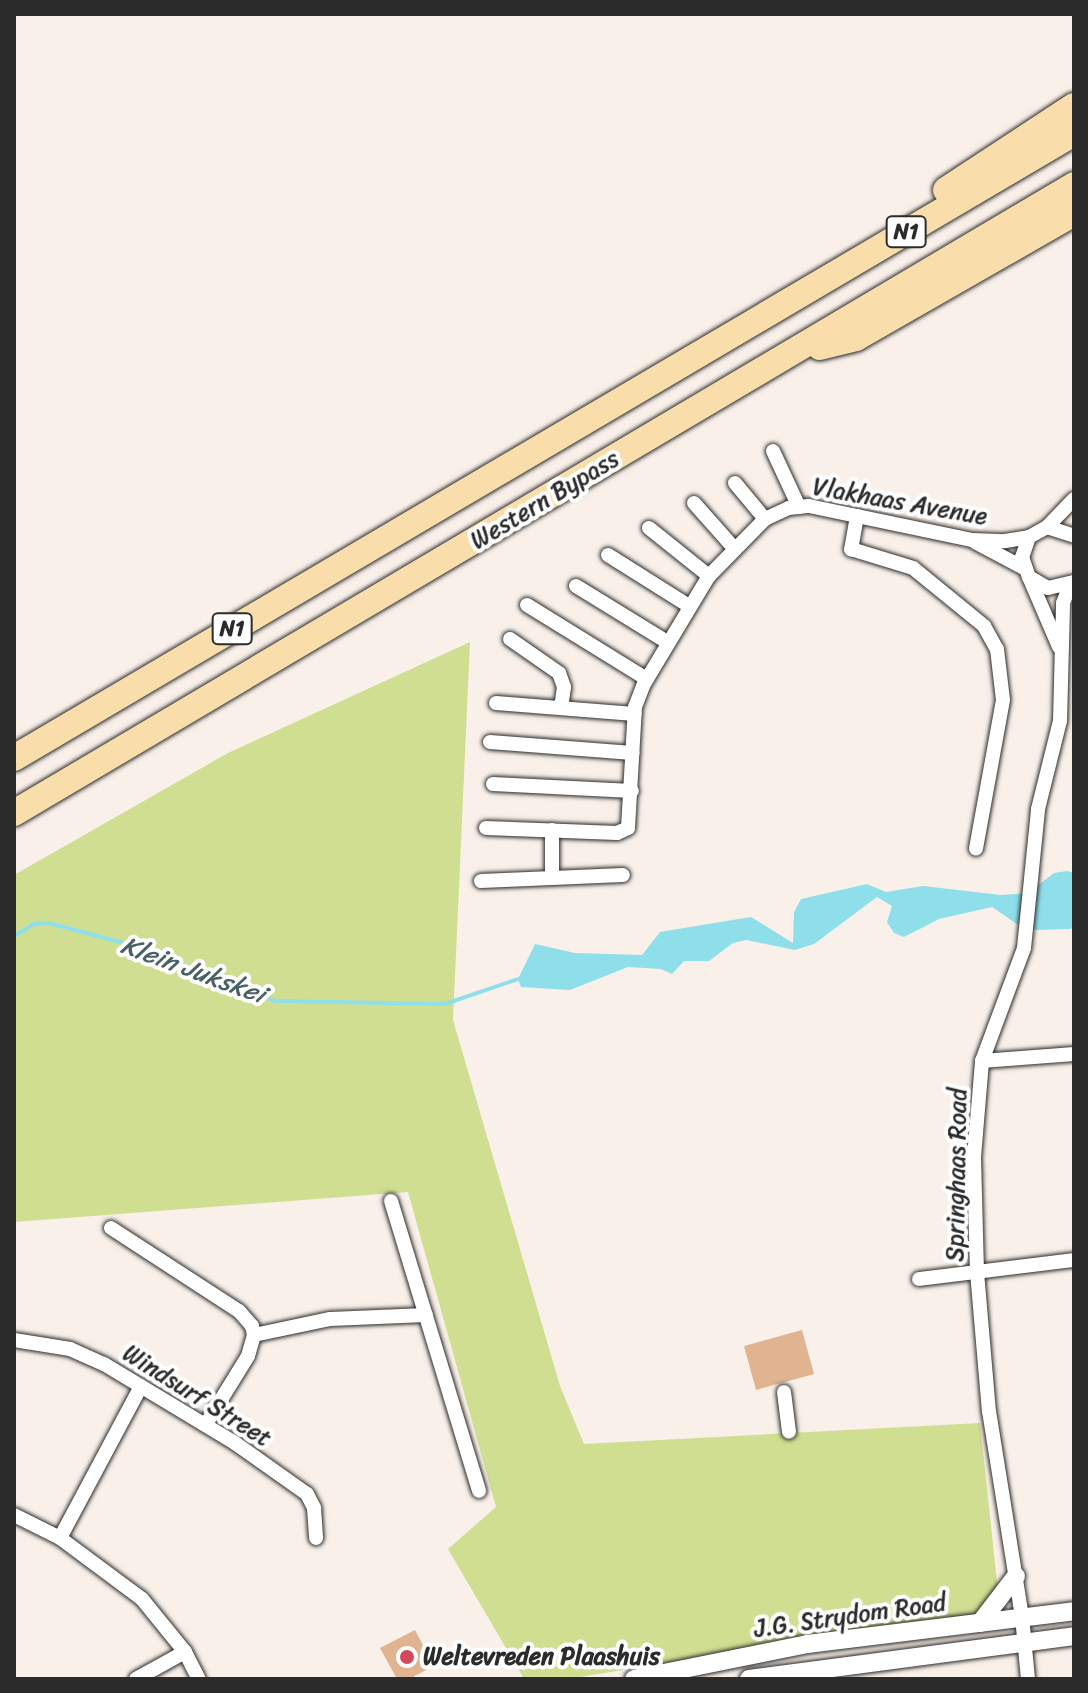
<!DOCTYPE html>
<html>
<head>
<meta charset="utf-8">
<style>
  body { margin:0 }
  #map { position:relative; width:1088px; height:1693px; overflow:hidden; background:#f9f0e9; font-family:Sriracha,sans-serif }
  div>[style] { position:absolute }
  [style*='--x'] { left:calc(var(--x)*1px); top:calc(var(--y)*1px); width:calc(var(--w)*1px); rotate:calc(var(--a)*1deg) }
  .green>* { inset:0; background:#d0de91 }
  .water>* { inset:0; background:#8fdfeb }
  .stream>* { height:4px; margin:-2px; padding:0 2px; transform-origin:2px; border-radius:2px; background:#8fdfeb }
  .building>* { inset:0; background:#e0b491 }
  .roads { filter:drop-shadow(0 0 2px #2b2b2b) drop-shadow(0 0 2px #2b2b2b) }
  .minor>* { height:14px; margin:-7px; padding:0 7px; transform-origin:7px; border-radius:7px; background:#fff }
  .tertiary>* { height:18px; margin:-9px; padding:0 9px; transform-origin:9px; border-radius:9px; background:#fff }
  .motorway>* { height:26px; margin:-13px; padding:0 13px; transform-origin:13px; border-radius:13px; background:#f9deab }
  .dots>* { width:22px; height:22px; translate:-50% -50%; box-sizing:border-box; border:4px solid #fff; border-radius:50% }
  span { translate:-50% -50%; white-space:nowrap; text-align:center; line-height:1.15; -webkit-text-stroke:8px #fff; paint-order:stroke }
  .shield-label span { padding:2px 6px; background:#fff; border:2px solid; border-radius:6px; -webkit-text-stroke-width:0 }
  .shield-label { font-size:22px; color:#2b2b2b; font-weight:700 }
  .street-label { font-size:24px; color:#2b2b2b }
  .poi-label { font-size:24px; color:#2b2b2b; font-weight:700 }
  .left { translate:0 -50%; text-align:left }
  .water-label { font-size:26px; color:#496165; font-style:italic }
  .frame { position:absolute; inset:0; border:16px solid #2b2b2b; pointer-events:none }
</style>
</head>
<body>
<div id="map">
  <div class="green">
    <div style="clip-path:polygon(470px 642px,453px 1020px,560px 1386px,584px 1444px,980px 1423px,1000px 1610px,567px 1679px,524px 1679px,448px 1549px,496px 1507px,408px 1192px,14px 1222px,14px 875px,228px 753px)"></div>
  </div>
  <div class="water">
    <div style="clip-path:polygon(1067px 871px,1074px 873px,1074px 927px,1070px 929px,1037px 930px,1020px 926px,992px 907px,939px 919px,904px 937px,894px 933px,887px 922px,892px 906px,877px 897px,814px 944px,795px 950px,746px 940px,733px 943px,709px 961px,684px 961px,672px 974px,661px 969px,628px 967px,570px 990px,521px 987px,518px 979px,535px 944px,575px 953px,642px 955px,660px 932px,751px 917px,793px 943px,794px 912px,801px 899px,867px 884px,886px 892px,923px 886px,1001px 895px,1028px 893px,1054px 873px)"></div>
  </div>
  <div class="stream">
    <div style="--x:14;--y:936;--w:23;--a:-31"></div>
    <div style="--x:34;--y:924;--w:15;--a:-4"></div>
    <div style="--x:49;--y:923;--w:96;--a:15"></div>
    <div style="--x:142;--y:948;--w:143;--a:21.7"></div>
    <div style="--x:275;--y:1001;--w:170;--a:1"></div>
    <div style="--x:445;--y:1004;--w:77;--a:-18.9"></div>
  </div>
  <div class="building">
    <div style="clip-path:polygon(802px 1330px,814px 1374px,756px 1390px,744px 1346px)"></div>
    <div style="clip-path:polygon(415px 1630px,434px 1666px,409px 1679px,397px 1679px,380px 1648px)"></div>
  </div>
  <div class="roads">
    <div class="minor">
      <div style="--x:773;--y:451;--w:62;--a:65.1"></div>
      <div style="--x:735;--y:483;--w:47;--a:50.2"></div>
      <div style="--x:694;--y:503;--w:60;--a:48.4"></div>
      <div style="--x:857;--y:516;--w:34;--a:100"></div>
      <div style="--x:851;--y:549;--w:65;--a:17"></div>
      <div style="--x:913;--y:568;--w:92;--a:39.2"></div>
      <div style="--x:984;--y:626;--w:26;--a:61"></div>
      <div style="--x:997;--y:649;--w:51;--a:83.3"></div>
      <div style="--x:1003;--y:700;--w:151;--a:100.3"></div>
      <div style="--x:1047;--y:527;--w:28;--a:18"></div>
      <div style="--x:649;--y:528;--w:77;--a:38.7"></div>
      <div style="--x:1029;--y:537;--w:21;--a:109"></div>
      <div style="--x:1022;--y:557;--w:21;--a:71"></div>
      <div style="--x:1029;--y:577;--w:22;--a:30"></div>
      <div style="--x:1048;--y:588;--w:26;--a:-13"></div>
      <div style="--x:975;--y:542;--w:55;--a:28"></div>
      <div style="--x:608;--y:555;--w:96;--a:32.2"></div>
      <div style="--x:1029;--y:577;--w:76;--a:66.8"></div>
      <div style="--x:576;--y:586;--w:107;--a:31.6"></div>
      <div style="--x:527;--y:605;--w:141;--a:31.7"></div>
      <div style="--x:510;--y:639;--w:60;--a:34.8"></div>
      <div style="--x:559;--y:673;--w:15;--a:70"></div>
      <div style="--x:564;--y:687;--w:21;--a:98"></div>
      <div style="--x:496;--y:703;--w:139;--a:4.5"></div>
      <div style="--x:490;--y:742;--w:143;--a:4.4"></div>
      <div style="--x:493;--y:784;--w:139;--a:2.9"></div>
      <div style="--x:486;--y:828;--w:131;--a:2.2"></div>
      <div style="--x:617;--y:833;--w:12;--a:-24"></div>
      <div style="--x:628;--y:828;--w:121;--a:-86.7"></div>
      <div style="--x:635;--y:707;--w:25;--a:-69"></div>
      <div style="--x:644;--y:684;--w:126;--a:-59"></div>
      <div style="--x:709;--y:576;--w:80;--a:-45.5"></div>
      <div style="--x:765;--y:519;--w:26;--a:-25"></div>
      <div style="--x:789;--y:508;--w:20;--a:-6"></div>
      <div style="--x:809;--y:506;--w:167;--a:11.8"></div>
      <div style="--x:972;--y:540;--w:33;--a:2"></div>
      <div style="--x:1005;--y:541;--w:24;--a:-9"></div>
      <div style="--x:1029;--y:537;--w:21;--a:-29"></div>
      <div style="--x:1047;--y:527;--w:39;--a:-46"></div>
      <div style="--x:552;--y:878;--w:48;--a:-90"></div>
      <div style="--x:481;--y:881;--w:142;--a:-2.4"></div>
      <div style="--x:982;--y:1061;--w:92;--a:-4.4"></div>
      <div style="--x:391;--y:1201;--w:303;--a:73.1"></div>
      <div style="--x:111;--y:1228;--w:153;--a:33"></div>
      <div style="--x:239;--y:1311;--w:20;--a:49"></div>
      <div style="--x:252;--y:1326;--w:9;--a:77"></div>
      <div style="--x:254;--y:1335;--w:22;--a:106"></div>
      <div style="--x:248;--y:1356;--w:80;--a:121.7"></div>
      <div style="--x:919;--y:1279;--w:156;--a:-7"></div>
      <div style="--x:254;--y:1335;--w:78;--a:-11.9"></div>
      <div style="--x:330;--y:1319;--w:96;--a:-2.4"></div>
      <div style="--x:14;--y:1340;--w:57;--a:9.1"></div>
      <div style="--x:70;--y:1349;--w:37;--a:24"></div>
      <div style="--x:104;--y:1364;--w:153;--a:31.1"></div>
      <div style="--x:235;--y:1443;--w:88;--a:35.3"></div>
      <div style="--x:307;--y:1494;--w:16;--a:63"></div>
      <div style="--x:314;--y:1508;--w:30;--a:86"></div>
      <div style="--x:784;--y:1392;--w:40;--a:82.9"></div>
      <div style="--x:14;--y:1515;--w:51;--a:26.6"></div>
      <div style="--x:60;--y:1538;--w:102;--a:36.6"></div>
      <div style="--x:142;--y:1599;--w:68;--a:50.9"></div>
      <div style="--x:185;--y:1652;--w:30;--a:63"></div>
      <div style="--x:60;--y:1538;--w:172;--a:-61.9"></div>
      <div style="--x:136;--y:1679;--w:56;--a:-28.9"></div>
      <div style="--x:1028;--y:1679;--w:62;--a:-95.5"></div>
      <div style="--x:1022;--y:1617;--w:208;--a:-99.1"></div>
      <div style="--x:989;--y:1412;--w:141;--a:-94.9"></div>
      <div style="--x:977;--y:1272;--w:115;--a:-91.5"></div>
      <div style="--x:974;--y:1157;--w:96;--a:-85.2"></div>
      <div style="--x:982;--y:1061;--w:121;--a:-69.6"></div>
      <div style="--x:1024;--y:948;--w:140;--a:-84.2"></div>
      <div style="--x:1038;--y:809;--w:91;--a:-76"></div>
      <div style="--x:1060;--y:721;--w:118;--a:-88.5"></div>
      <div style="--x:1063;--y:603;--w:19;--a:-69"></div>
    </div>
    <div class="tertiary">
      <div style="--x:980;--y:1623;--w:59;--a:-52.5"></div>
      <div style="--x:634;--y:1679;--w:177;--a:-11.4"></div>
      <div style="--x:807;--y:1644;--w:269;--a:-7"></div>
      <div style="--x:749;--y:1679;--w:328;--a:-7.5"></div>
    </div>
    <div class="motorway">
      <div style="--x:946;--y:190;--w:153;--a:-33.3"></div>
      <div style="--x:820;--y:347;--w:37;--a:-14"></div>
      <div style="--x:856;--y:338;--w:251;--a:-29.8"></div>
      <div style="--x:14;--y:758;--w:1231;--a:-30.52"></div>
      <div style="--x:14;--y:813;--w:1232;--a:-30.64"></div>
    </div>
  </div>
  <div class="dots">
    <div style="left:407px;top:1657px;background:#d1495b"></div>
  </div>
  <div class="shield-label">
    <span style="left:906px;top:232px">N1</span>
    <span style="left:232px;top:629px">N1</span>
  </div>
  <div class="street-label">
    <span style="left:545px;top:500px;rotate:-31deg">Western Bypass</span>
    <span style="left:900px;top:502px;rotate:10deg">Vlakhaas Avenue</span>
    <span style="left:957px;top:1175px;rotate:-89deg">Springhaas Road</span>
    <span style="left:197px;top:1396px;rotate:32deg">Windsurf Street</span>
    <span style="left:850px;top:1616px;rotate:-8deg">J.G. Strydom Road</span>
  </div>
  <div class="poi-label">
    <span class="left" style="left:423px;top:1657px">Weltevreden Plaashuis</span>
  </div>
  <div class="water-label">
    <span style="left:193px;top:970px;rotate:20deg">Klein Jukskei</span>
  </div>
  <div class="frame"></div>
</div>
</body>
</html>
